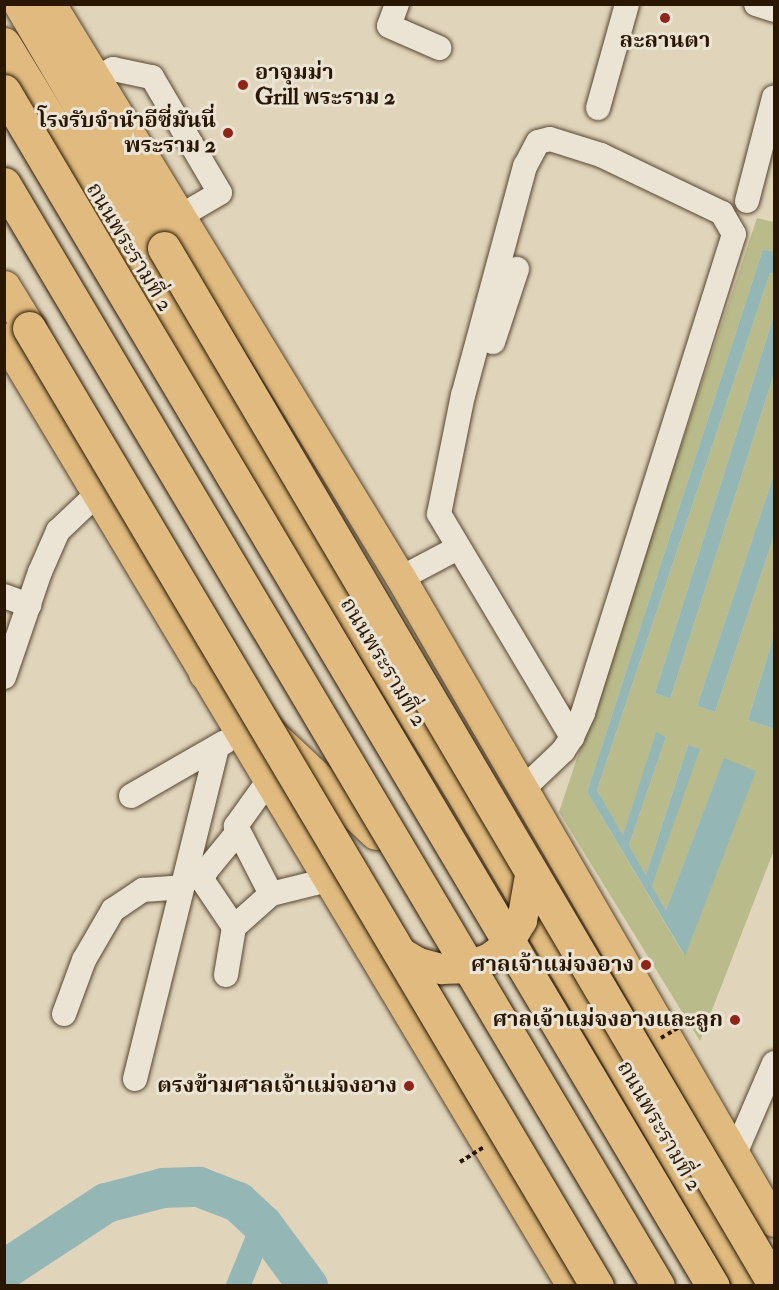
<!DOCTYPE html>
<html>
<head>
<meta charset="utf-8">
<style>
  body { margin:0 }
  #map { position:relative; width:779px; height:1290px; overflow:hidden; background:#e0d4bb; font-family:"IM FELL Double Pica","Noto Serif Thai",serif }
  div>[style] { position:absolute }
  [style*='--x'] { left:calc(var(--x)*1px); top:calc(var(--y)*1px); width:calc(var(--w)*1px); rotate:calc(var(--a)*1deg) }
  .green>* { inset:0; background:#babb8b }
  .water>* { inset:0; background:#94b7b6 }
  .canal>* { height:24px; margin:-12px; padding:0 12px; transform-origin:12px; border-radius:12px; background:#94b7b6 }
  .river>* { height:40px; margin:-20px; padding:0 20px; transform-origin:20px; border-radius:20px; background:#94b7b6 }
  .roads { filter:drop-shadow(0 0 2px #574630) drop-shadow(0 0 2px #574630) }
  .minor>* { height:24px; margin:-12px; padding:0 12px; transform-origin:12px; border-radius:12px; background:#ebe3d3 }
  .major>* { height:30px; margin:-15px; padding:0 15px; transform-origin:15px; border-radius:15px; background:#e0ba7e }
  .highway>* { height:33px; margin:-16.5px; padding:0 16.5px; transform-origin:16.5px; border-radius:16.5px; background:#e0ba7e }
  .path-bridge>* { height:4px; margin-top:-2px; transform-origin:0; background:repeating-linear-gradient(90deg,#291702 0 4.5px,transparent 0 7.5px) }
  .bridges { filter:drop-shadow(0 0 2px #291702) drop-shadow(0 0 2px #291702) }
  .major-bridge>* { height:30px; margin:-15px; padding:0 15px; transform-origin:15px; border-radius:15px; background:#e0ba7e }
  .highway-bridge>* { height:33px; margin:-16.5px; padding:0 16.5px; transform-origin:16.5px; border-radius:16.5px; background:#e0ba7e }
  .dots>* { width:16px; height:16px; translate:-50% -50%; box-sizing:border-box; border:3px solid #ebe3d3; border-radius:50% }
  span { translate:-50% -50%; white-space:nowrap; text-align:center; line-height:1.15; -webkit-text-stroke:6px #ebe3d3; paint-order:stroke }
  .poi-label { font-size:22px; color:#291702; font-weight:700 }
  .left { translate:0 -50%; text-align:left }
  .right { translate:-100% -50%; text-align:right }
  .street-label { font-size:22px; color:#291702 }
  .frame { position:absolute; inset:0; border:6px solid #291702; pointer-events:none }
</style>
</head>
<body>
<div id="map">
  <div class="green">
    <div style="clip-path:polygon(757px 218px,774px 222px,774px 252px,763px 249px,587px 792px,684px 955px,724px 759px,666px 910px,652px 886px,699px 749px,688px 745px,646px 875px,629px 845px,666px 737px,656px 733px,623px 836px,597px 790px,770px 273px,774px 274px,774px 315px,655px 693px,670px 699px,774px 374px,774px 474px,697px 706px,715px 712px,774px 536px,774px 635px,748px 720px,774px 729px,774px 850px,700px 1041px,559px 812px)"></div>
  </div>
  <div class="water">
    <div style="clip-path:polygon(763px 249px,774px 252px,774px 274px,770px 273px,597px 790px,623px 835px,656px 732px,666px 737px,629px 845px,646px 875px,688px 745px,700px 749px,652px 886px,666px 910px,724px 758px,756px 771px,685px 956px,587px 792px)"></div>
    <div style="clip-path:polygon(774px 315px,774px 374px,670px 699px,655px 693px)"></div>
    <div style="clip-path:polygon(774px 474px,774px 536px,715px 712px,697px 706px)"></div>
    <div style="clip-path:polygon(774px 635px,774px 729px,748px 720px)"></div>
  </div>
  <div class="canal">
    <div style="--x:238;--y:1286;--w:66;--a:-67.7"></div>
  </div>
  <div class="river">
    <div style="--x:4;--y:1270;--w:122;--a:-33.3"></div>
    <div style="--x:106;--y:1203;--w:59;--a:-14.7"></div>
    <div style="--x:163;--y:1188;--w:36;--a:-2"></div>
    <div style="--x:199;--y:1187;--w:42;--a:21"></div>
    <div style="--x:238;--y:1202;--w:34;--a:43"></div>
    <div style="--x:263;--y:1225;--w:76;--a:53.6"></div>
  </div>
  <div class="roads">
    <div class="minor">
      <div style="--x:397;--y:4;--w:23;--a:110"></div>
      <div style="--x:389;--y:26;--w:55;--a:23.7"></div>
      <div style="--x:756;--y:4;--w:19;--a:18"></div>
      <div style="--x:96;--y:79;--w:20;--a:-30"></div>
      <div style="--x:113;--y:69;--w:40;--a:12"></div>
      <div style="--x:152;--y:77;--w:134;--a:59.6"></div>
      <div style="--x:220;--y:193;--w:48;--a:149.7"></div>
      <div style="--x:598;--y:108;--w:108;--a:-74.4"></div>
      <div style="--x:747;--y:201;--w:107;--a:-75.4"></div>
      <div style="--x:493;--y:342;--w:77;--a:-71.8"></div>
      <div style="--x:401;--y:578;--w:62;--a:-27.8"></div>
      <div style="--x:4;--y:596;--w:27;--a:20"></div>
      <div style="--x:4;--y:677;--w:111;--a:-71.1"></div>
      <div style="--x:40;--y:572;--w:45;--a:-66.3"></div>
      <div style="--x:58;--y:531;--w:55;--a:-43.5"></div>
      <div style="--x:269;--y:780;--w:57;--a:125.7"></div>
      <div style="--x:236;--y:826;--w:76;--a:62.8"></div>
      <div style="--x:271;--y:894;--w:59;--a:-13.8"></div>
      <div style="--x:524;--y:788;--w:54;--a:-43.5"></div>
      <div style="--x:563;--y:751;--w:17;--a:-57"></div>
      <div style="--x:572;--y:737;--w:26;--a:-65"></div>
      <div style="--x:583;--y:713;--w:502;--a:-72.5"></div>
      <div style="--x:734;--y:234;--w:24;--a:-120"></div>
      <div style="--x:722;--y:213;--w:134;--a:-154.4"></div>
      <div style="--x:601;--y:155;--w:53;--a:-162.6"></div>
      <div style="--x:550;--y:139;--w:12;--a:166"></div>
      <div style="--x:538;--y:142;--w:27;--a:118"></div>
      <div style="--x:525;--y:166;--w:237;--a:105.1"></div>
      <div style="--x:463;--y:395;--w:121;--a:101.4"></div>
      <div style="--x:439;--y:514;--w:260;--a:59.2"></div>
      <div style="--x:131;--y:796;--w:108;--a:-29.9"></div>
      <div style="--x:234;--y:927;--w:55;--a:-124"></div>
      <div style="--x:203;--y:881;--w:9;--a:-77"></div>
      <div style="--x:205;--y:872;--w:50;--a:-50.6"></div>
      <div style="--x:226;--y:975;--w:49;--a:-80.5"></div>
      <div style="--x:234;--y:927;--w:50;--a:-41.7"></div>
      <div style="--x:64;--y:1014;--w:58;--a:-69.7"></div>
      <div style="--x:84;--y:960;--w:58;--a:-59.9"></div>
      <div style="--x:113;--y:910;--w:36;--a:-34"></div>
      <div style="--x:143;--y:890;--w:39;--a:-4"></div>
      <div style="--x:135;--y:1079;--w:341;--a:-76.1"></div>
      <div style="--x:734;--y:1156;--w:101;--a:-66.7"></div>
    </div>
    <div class="major">
      <div style="--x:51;--y:4;--w:672;--a:58.63"></div>
      <div style="--x:401;--y:578;--w:744;--a:59.92"></div>
      <div style="--x:4;--y:338;--w:1105;--a:59.07"></div>
    </div>
    <div class="highway">
      <div style="--x:20;--y:4;--w:283;--a:59.5"></div>
      <div style="--x:4;--y:44;--w:871;--a:58.52"></div>
      <div style="--x:459;--y:787;--w:579;--a:59.58"></div>
      <div style="--x:4;--y:287;--w:48;--a:58.6"></div>
      <div style="--x:205;--y:673;--w:234;--a:43.1"></div>
    </div>
  </div>
  <div class="path-bridge">
    <div style="--x:661;--y:1038;--w:27;--a:-31"></div>
    <div style="--x:460;--y:1162;--w:28;--a:-32"></div>
  </div>
  <div class="bridges">
    <div class="major-bridge">
      <div style="--x:397;--y:950;--w:26;--a:31"></div>
      <div style="--x:419;--y:963;--w:24;--a:15"></div>
      <div style="--x:442;--y:969;--w:23;--a:-2"></div>
      <div style="--x:465;--y:968;--w:27;--a:-22"></div>
      <div style="--x:490;--y:958;--w:23;--a:-38"></div>
      <div style="--x:508;--y:944;--w:27;--a:-59"></div>
      <div style="--x:522;--y:921;--w:52;--a:-80"></div>
    </div>
    <div class="highway-bridge">
      <div style="--x:4;--y:91;--w:1389;--a:59.32"></div>
      <div style="--x:4;--y:184;--w:1281;--a:59.31"></div>
      <div style="--x:164;--y:248;--w:1202;--a:59.51"></div>
      <div style="--x:29;--y:328;--w:1114;--a:59.34"></div>
    </div>
  </div>
  <div class="dots">
    <div style="left:665px;top:18px;background:#8f2418"></div>
    <div style="left:243px;top:85px;background:#8f2418"></div>
    <div style="left:228px;top:133px;background:#8f2418"></div>
    <div style="left:646px;top:965px;background:#8f2418"></div>
    <div style="left:735px;top:1020px;background:#8f2418"></div>
    <div style="left:409px;top:1086px;background:#8f2418"></div>
  </div>
  <div class="poi-label">
    <span style="left:665px;top:41px">ละลานตา</span>
    <span class="left" style="left:255px;top:85px">อาจุมม่า<br>Grill พระราม 2</span>
    <span class="right" style="left:216px;top:133px">โรงรับจำนำอีซี่มันนี่<br>พระราม 2</span>
    <span class="right" style="left:634px;top:965px">ศาลเจ้าแม่จงอาง</span>
    <span class="right" style="left:723px;top:1020px">ศาลเจ้าแม่จงอางและลูก</span>
    <span class="right" style="left:397px;top:1086px">ตรงข้ามศาลเจ้าแม่จงอาง</span>
  </div>
  <div class="street-label">
    <span style="left:129px;top:247px;rotate:59deg">ถนนพระรามที่ 2</span>
    <span style="left:383px;top:662px;rotate:59deg">ถนนพระรามที่ 2</span>
    <span style="left:659px;top:1126px;rotate:60deg">ถนนพระรามที่ 2</span>
  </div>
  <div class="frame"></div>
</div>
</body>
</html>
